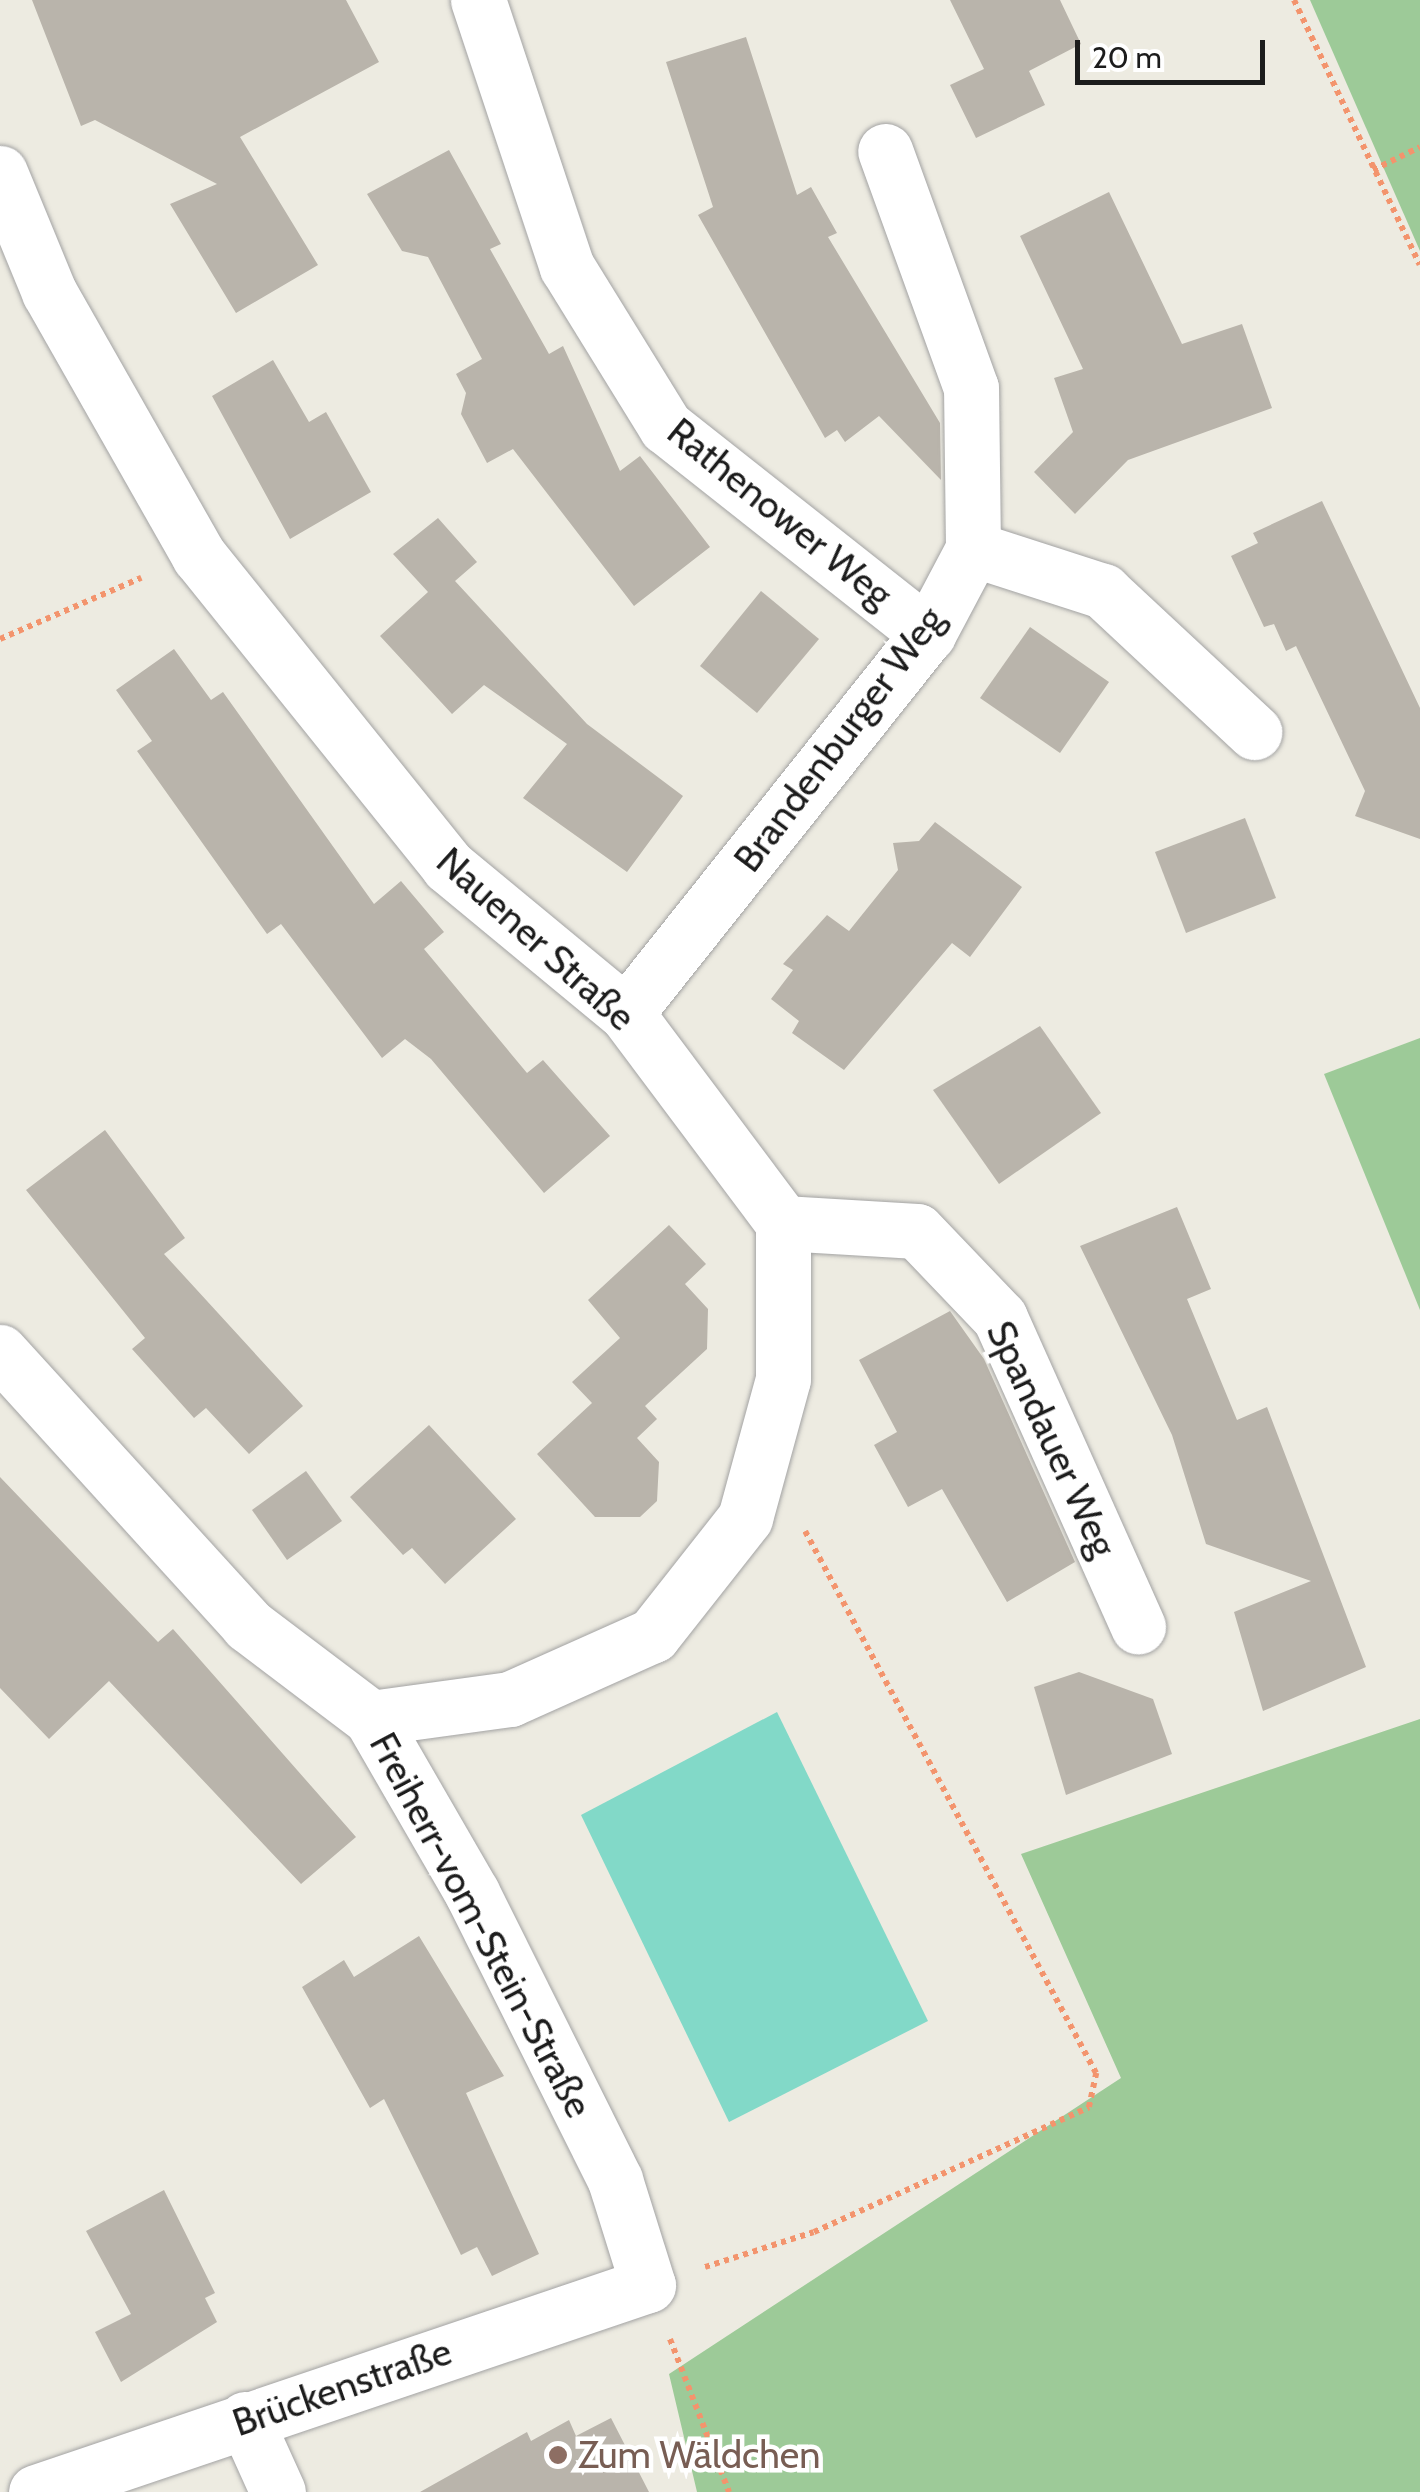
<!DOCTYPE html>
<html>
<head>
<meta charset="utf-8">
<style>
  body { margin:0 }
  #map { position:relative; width:1420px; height:2492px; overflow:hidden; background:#edebe1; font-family:Cabin,sans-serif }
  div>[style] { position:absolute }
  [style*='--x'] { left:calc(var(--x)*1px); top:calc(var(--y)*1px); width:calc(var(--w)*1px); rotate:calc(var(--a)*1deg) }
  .forest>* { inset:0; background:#9dca98 }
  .pitch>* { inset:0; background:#82d9c8 }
  .building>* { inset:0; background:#b9b4ab }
  .path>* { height:6px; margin-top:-3px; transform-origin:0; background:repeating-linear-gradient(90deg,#f3946d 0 5px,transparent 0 10px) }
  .roads { filter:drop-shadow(0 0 2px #a3a3a3) drop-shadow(0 0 2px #a3a3a3) }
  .minor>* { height:55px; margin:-27.5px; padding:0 27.5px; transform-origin:27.5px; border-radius:27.5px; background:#fff }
  .dots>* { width:28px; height:28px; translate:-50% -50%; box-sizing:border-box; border:5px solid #fff; border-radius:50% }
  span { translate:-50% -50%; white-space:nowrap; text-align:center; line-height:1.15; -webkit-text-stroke:9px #fff; paint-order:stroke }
  .street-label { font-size:38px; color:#1c1c1c }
  .education-label { font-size:38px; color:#785e54 }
  .left { translate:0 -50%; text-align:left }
  .scale { position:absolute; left:1075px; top:40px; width:190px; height:45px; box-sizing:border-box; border:5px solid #1c1c1c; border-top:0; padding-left:12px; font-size:30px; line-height:35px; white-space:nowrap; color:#1c1c1c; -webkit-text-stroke:8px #fff; paint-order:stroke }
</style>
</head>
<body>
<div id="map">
  <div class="forest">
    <div style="clip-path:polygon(1310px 0,1420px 0,1420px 251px)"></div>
    <div style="clip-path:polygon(1420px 1038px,1420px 1310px,1324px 1074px)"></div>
    <div style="clip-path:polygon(1420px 1719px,1420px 2492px,697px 2492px,669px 2374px,1121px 2078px,1021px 1854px)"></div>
  </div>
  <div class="pitch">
    <div style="clip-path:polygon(777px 1712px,928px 2021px,729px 2122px,581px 1815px)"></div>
  </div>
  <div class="building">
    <div style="clip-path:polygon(32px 0,346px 0,379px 62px,240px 137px,318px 265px,236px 313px,170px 204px,217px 184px,95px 120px,81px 126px)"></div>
    <div style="clip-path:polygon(950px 0,1060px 0,1081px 44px,1029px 71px,1045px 105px,976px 138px,950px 85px,984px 69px)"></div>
    <div style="clip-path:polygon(746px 37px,797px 195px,811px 187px,837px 233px,828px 237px,940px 423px,941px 480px,879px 416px,845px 442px,837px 430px,825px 438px,698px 215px,713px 207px,666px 62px)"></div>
    <div style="clip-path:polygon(449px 150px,501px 244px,490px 249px,549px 354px,563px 346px,620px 471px,640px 456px,710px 547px,634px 606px,513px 449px,487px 463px,461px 414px,466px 393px,456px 374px,482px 359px,428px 257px,402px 251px,367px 194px)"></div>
    <div style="clip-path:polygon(1109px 192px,1182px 344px,1242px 324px,1272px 408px,1128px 460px,1075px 514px,1034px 472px,1073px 432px,1054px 378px,1083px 369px,1020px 236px)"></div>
    <div style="clip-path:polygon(273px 360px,309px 422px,326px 412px,371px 492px,290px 539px,212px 396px)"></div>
    <div style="clip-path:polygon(1322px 501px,1420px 708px,1420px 839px,1355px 816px,1365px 791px,1296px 646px,1286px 651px,1274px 624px,1264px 627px,1231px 556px,1258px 543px,1253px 533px)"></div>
    <div style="clip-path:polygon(438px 518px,477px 562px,455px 581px,587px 724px,683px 796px,627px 872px,523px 798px,567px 744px,484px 685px,452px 714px,380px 636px,428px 592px,393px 554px)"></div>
    <div style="clip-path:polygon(761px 591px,819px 639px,757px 713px,700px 666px)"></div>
    <div style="clip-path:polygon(1030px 627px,1109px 682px,1060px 753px,980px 698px)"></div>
    <div style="clip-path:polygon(174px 649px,211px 700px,223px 692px,374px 904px,401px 881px,444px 932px,424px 949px,527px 1073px,543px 1060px,610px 1136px,544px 1193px,431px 1059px,405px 1039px,382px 1058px,281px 924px,267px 934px,137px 751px,152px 741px,116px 690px)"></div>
    <div style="clip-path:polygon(1245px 818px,1276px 898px,1186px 933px,1155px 852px)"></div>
    <div style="clip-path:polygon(935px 822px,1022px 887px,970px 957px,952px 943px,844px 1070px,792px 1033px,799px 1021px,771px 999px,793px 970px,783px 964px,827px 915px,849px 931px,898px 870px,893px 843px,919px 841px)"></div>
    <div style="clip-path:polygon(1040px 1026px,1101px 1113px,999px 1184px,933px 1090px)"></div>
    <div style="clip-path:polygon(105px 1130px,185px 1238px,164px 1254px,303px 1406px,249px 1454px,206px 1408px,194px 1418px,132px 1349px,145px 1338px,26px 1190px)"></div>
    <div style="clip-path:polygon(1177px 1207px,1211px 1289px,1187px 1299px,1237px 1420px,1267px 1407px,1366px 1667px,1263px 1711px,1234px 1612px,1311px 1581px,1206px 1544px,1172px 1435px,1080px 1246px)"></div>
    <div style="clip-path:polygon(669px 1225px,706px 1264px,685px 1284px,708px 1309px,707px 1349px,645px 1406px,657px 1419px,637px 1438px,659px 1462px,657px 1501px,640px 1517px,595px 1517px,537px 1454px,592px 1403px,572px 1382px,620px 1338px,588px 1300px)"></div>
    <div style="clip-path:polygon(950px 1311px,984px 1359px,1075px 1562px,1007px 1602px,942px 1489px,908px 1507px,874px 1445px,897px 1432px,859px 1360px)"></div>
    <div style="clip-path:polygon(429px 1425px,516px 1519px,445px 1584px,412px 1548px,403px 1555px,350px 1497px)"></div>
    <div style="clip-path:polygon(306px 1471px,342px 1521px,287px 1560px,252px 1510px)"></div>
    <div style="clip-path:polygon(0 1477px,158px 1642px,173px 1629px,356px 1837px,301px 1884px,109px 1681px,49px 1739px,0 1688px)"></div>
    <div style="clip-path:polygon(1079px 1672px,1153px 1699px,1172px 1754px,1066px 1795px,1034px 1687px)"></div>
    <div style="clip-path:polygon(419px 1936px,504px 2076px,466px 2093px,539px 2254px,492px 2276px,477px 2247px,461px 2255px,384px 2099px,370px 2108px,302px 1987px,344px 1960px,354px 1977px)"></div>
    <div style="clip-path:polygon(164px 2190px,215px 2293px,205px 2298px,217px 2322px,121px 2382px,95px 2332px,131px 2314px,86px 2231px)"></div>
    <div style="clip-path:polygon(611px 2418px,649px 2492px,420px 2492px,527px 2432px,531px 2441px,569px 2420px,576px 2436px)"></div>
  </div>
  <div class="path">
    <div style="--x:1294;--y:0;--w:293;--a:64.6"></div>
    <div style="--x:1373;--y:170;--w:52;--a:-26.1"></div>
    <div style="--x:0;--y:639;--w:154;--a:-23.4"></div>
    <div style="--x:705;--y:2267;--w:114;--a:-17.8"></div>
    <div style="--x:814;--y:2232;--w:302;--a:-24.4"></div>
    <div style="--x:1089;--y:2107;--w:35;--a:-78"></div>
    <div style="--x:1096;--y:2073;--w:615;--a:-118.23"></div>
    <div style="--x:670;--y:2339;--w:164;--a:68.9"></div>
  </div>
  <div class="roads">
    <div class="minor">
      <div style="--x:478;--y:0;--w:281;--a:71.6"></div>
      <div style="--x:567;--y:267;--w:188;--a:58.3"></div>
      <div style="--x:666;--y:427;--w:334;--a:38.3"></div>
      <div style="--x:0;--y:173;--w:129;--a:67.6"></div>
      <div style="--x:49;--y:292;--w:304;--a:60.4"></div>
      <div style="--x:199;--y:556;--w:398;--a:51.2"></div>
      <div style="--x:448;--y:866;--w:231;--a:39.6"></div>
      <div style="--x:626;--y:1013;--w:262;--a:53.2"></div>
      <div style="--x:783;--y:1223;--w:156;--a:90"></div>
      <div style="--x:783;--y:1379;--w:144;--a:105.3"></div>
      <div style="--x:745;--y:1518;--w:149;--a:128.2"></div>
      <div style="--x:653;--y:1635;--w:157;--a:155.9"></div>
      <div style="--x:510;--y:1699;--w:140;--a:172.2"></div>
      <div style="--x:973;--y:549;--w:137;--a:17.9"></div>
      <div style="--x:1103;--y:591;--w:207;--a:43"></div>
      <div style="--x:626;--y:1013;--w:485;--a:-51.5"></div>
      <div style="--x:928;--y:634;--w:96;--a:-62.1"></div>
      <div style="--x:973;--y:549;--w:161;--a:-90.7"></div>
      <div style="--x:971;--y:388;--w:252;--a:-109.9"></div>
      <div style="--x:783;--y:1223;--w:134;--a:3.4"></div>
      <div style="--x:917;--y:1231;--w:120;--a:46.3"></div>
      <div style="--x:1000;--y:1318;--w:338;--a:65.9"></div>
      <div style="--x:0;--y:1352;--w:369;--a:47.7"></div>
      <div style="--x:248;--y:1625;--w:154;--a:37.1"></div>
      <div style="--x:371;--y:1718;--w:202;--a:60"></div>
      <div style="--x:472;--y:1893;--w:321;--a:63.5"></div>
      <div style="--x:615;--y:2180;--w:110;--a:72.6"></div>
      <div style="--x:648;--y:2285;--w:646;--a:161.31"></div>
      <div style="--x:245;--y:2419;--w:80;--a:65.7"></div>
    </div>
  </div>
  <div class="dots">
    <div style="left:558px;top:2455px;background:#8d6e63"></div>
  </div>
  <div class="street-label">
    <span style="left:780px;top:513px;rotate:39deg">Rathenower Weg</span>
    <span style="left:839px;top:739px;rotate:-53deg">Brandenburger Weg</span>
    <span style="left:536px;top:939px;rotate:42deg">Nauener Straße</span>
    <span style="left:1052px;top:1439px;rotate:65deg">Spandauer Weg</span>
    <span style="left:481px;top:1925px;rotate:62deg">Freiherr-vom-Stein-Straße</span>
    <span style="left:342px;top:2387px;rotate:-19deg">Brückenstraße</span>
  </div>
  <div class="education-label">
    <span class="left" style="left:578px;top:2455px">Zum Wäldchen</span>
  </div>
  <div class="scale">20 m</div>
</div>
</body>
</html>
